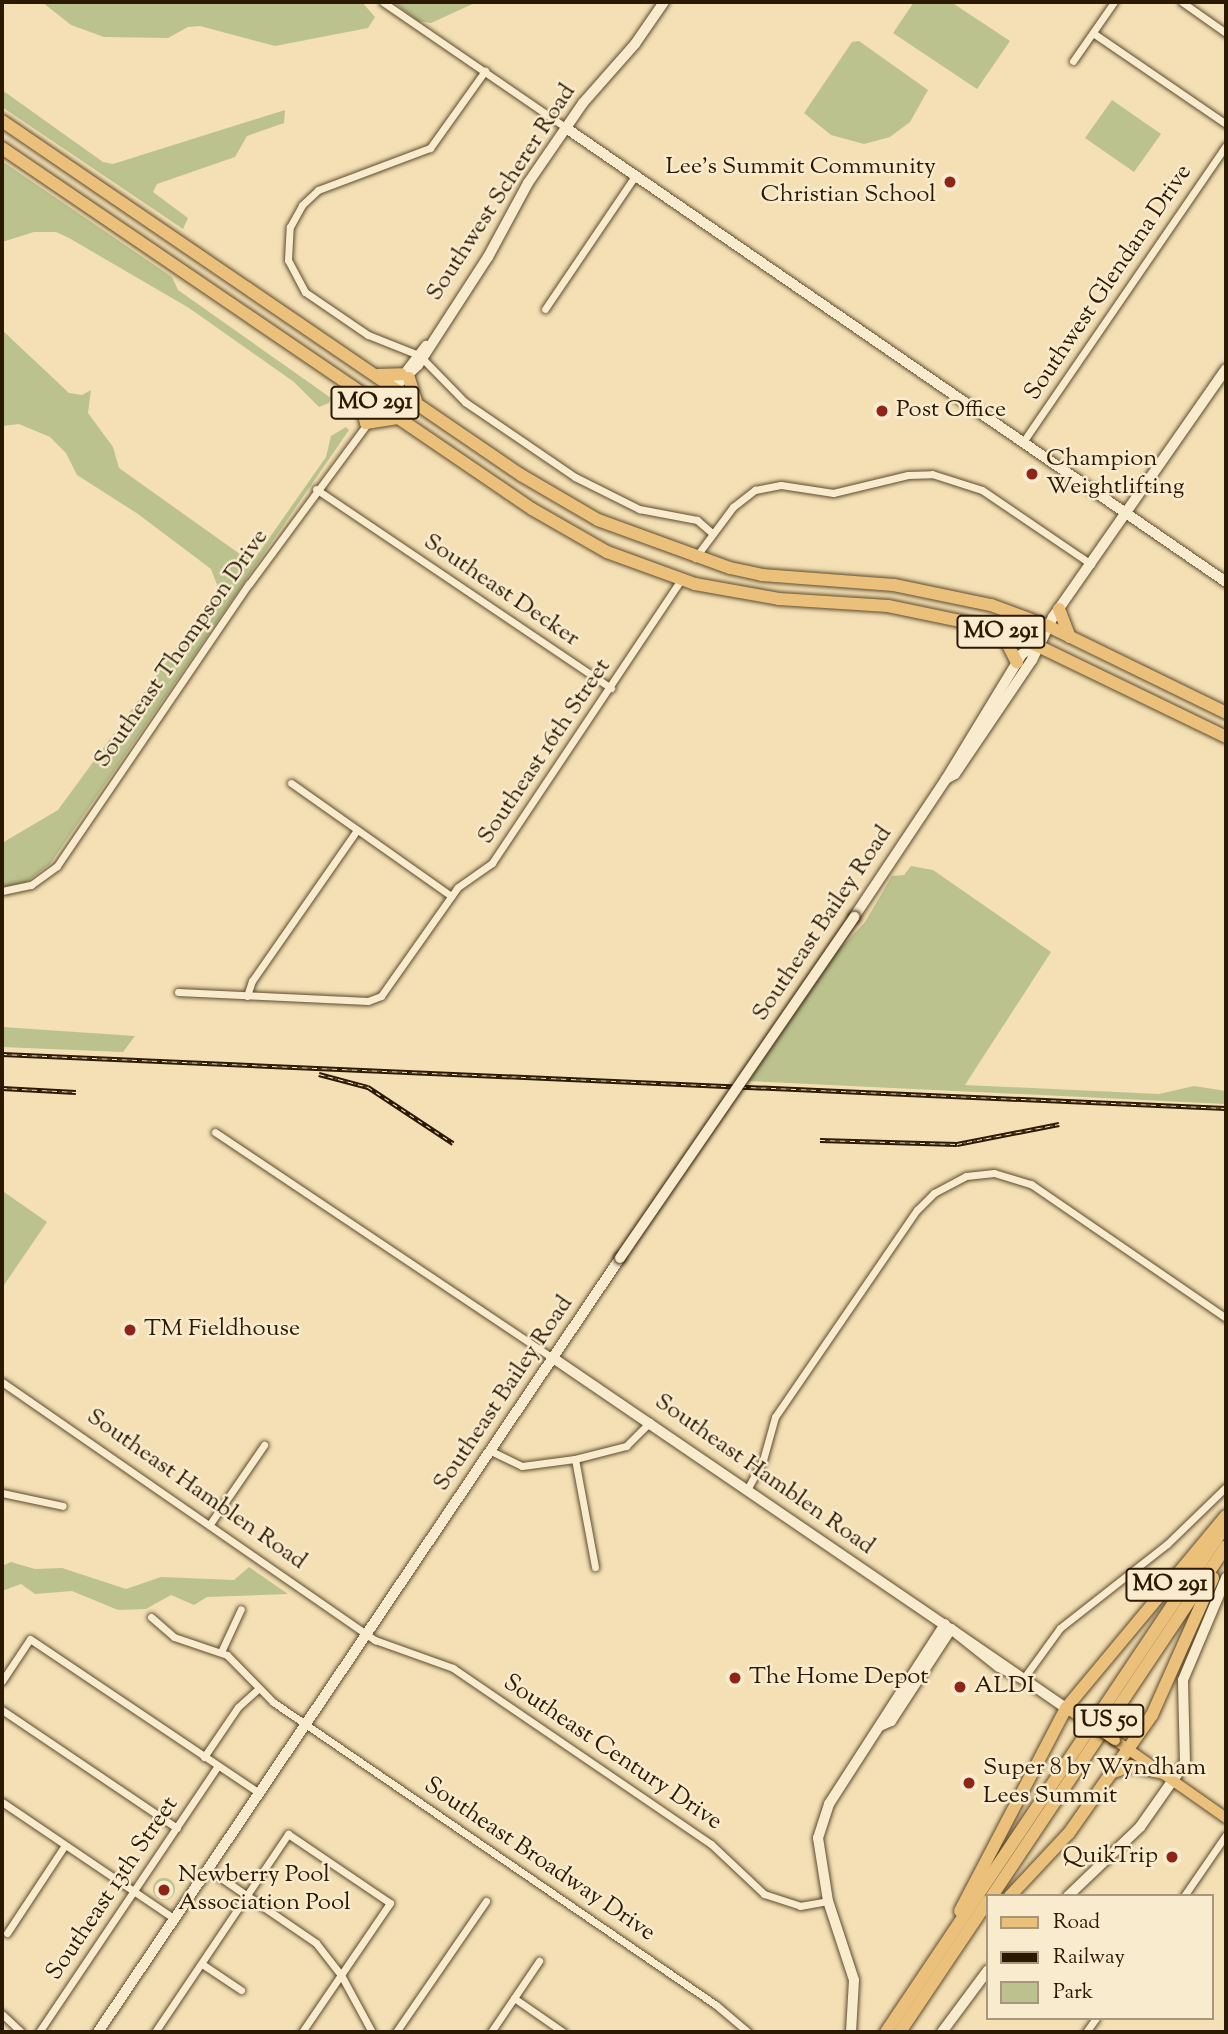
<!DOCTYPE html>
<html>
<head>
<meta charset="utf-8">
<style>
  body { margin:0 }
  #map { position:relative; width:1228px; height:2034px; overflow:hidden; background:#f4e0b4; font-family:"Sorts Mill Goudy",serif }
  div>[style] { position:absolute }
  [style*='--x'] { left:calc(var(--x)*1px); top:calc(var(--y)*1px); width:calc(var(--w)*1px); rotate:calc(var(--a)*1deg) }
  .green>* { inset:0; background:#bbc28d }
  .round { border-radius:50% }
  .roads { filter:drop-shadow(0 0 2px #5e4b2e) drop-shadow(0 0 2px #5e4b2e) }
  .street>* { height:7px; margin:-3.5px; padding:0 3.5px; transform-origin:3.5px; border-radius:3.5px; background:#f8ebce }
  .secondary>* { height:10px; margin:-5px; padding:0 5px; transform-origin:5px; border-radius:5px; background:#f8ebce }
  .primary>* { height:10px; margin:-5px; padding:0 5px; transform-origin:5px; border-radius:5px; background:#eac07a }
  .highway>* { height:12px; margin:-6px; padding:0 6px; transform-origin:6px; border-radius:6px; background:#eac07a }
  .rail>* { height:4.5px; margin-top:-2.25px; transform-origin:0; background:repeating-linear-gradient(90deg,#f8ebce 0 5px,#2c1902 0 10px); box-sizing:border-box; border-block:2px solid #2c1902 }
  .bridges { filter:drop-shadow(0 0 2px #2c1902) drop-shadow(0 0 2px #2c1902) }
  .secondary-bridge>* { height:10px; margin:-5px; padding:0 5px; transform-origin:5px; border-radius:5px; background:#f8ebce }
  .primary-bridge>* { height:10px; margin:-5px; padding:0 5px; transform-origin:5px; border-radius:5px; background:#eac07a }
  .dots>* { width:19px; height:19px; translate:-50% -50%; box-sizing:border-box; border:4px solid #f8ebce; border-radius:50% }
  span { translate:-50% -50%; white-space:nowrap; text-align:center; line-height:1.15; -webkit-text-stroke:5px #f8ebce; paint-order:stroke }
  .shield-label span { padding:2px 5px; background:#f8ebce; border:2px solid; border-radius:5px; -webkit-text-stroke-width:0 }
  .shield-label { font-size:23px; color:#2c1902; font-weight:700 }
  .poi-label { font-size:24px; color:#2c1902 }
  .right { translate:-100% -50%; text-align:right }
  .left { translate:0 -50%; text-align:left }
  .street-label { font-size:24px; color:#2c1902 }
  .frame { position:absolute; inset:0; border:4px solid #2c1902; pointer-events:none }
  .legend { position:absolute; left:986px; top:1894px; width:228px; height:126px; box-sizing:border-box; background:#f8ebce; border:2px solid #a6977c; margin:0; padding:9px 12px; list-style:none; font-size:21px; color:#2c1902 }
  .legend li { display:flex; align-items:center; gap:14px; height:35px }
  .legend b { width:35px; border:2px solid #a6977c }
</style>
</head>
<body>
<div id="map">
  <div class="green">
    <div style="clip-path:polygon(42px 2px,362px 2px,375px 17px,368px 28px,275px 46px,200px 26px,188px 27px,168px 38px,104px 37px,71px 25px)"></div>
    <div style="clip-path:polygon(393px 2px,477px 2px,431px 23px,418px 21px)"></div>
    <div style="clip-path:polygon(914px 2px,951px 2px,1010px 41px,977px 89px,893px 33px)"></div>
    <div style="clip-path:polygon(859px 41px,928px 90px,910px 122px,890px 137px,864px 144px,831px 135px,804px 113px,852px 42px)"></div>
    <div style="clip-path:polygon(2px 90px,103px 162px,113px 164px,285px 110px,284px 123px,247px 136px,235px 157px,157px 184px,153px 192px,188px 218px,183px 229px,2px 107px)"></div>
    <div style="clip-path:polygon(1112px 100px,1161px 134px,1134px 172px,1085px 138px)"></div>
    <div style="clip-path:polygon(2px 161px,172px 277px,178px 290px,331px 398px,329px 403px,319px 407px,294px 382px,189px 308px,69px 238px,56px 232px,34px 232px,2px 242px)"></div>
    <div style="clip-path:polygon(2px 330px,69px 393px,82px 395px,91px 390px,88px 413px,113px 447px,119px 468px,244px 557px,258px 554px,326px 457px,331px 436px,346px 427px,349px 430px,50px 864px,25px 883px,2px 887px,2px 843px,58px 810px,219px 590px,211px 569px,138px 514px,77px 475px,66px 453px,50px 437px,19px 424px,2px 426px)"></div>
    <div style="clip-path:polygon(911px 866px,933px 870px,1051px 952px,965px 1085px,1159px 1094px,1194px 1086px,1226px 1091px,1226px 1104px,749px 1081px,838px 951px,865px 922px,892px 876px,904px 875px)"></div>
    <div style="clip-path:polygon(2px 1027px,135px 1036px,123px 1052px,2px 1047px)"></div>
    <div style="clip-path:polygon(4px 1192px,47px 1222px,2px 1288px,2px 1196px)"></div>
    <div style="clip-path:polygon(11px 1562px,35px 1569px,62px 1568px,126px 1589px,161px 1577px,234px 1580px,249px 1567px,288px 1594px,207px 1597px,194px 1605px,171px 1595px,146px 1609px,118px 1610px,72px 1591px,35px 1594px,21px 1584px,2px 1591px,2px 1566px)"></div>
    <div class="round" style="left:153px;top:1878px;width:22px;height:22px"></div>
  </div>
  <div class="roads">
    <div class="street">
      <div style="--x:383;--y:2;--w:222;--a:34.5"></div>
      <div style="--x:1182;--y:2;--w:54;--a:35.2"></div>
      <div style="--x:1093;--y:33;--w:161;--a:34.4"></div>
      <div style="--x:1073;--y:61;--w:72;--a:-55.2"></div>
      <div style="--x:545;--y:309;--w:161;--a:-55.9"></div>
      <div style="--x:416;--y:354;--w:52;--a:-158.4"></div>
      <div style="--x:368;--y:335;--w:76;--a:-145.7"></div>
      <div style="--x:305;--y:292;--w:36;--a:-118"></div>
      <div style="--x:288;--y:260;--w:33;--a:-87"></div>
      <div style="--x:290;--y:227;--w:25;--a:-61"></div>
      <div style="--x:302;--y:205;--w:22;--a:-43"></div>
      <div style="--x:318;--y:190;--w:120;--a:-20.6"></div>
      <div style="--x:430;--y:148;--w:95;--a:-54.5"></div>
      <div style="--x:422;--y:358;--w:62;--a:45.7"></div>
      <div style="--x:465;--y:402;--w:133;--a:34.3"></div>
      <div style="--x:575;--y:477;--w:72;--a:26.6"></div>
      <div style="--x:639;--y:509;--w:59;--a:10.7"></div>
      <div style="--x:697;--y:520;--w:20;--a:41"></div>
      <div style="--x:1023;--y:442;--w:359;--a:-55.6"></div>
      <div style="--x:316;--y:489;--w:356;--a:34"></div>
      <div style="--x:695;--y:558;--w:64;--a:-53.3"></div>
      <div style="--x:733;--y:507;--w:28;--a:-38"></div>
      <div style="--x:755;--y:490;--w:26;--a:-11"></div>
      <div style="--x:781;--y:485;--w:53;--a:8.7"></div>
      <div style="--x:833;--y:493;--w:77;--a:-13.5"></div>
      <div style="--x:908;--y:475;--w:24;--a:-2"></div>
      <div style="--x:932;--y:474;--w:52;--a:17.7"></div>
      <div style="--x:982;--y:490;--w:132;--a:34.2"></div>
      <div style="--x:291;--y:783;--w:196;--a:35.2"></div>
      <div style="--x:2;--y:891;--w:30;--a:-12"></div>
      <div style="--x:31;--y:885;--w:32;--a:-36"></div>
      <div style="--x:57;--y:866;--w:341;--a:-55.8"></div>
      <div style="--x:249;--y:584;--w:221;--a:-53.6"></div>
      <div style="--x:178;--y:992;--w:190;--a:2.7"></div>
      <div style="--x:368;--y:1001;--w:14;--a:-21"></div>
      <div style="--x:381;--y:996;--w:133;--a:-54.8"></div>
      <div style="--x:458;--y:887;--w:42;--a:-35.2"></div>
      <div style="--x:492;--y:863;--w:340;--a:-56.3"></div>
      <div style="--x:247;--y:996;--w:16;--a:-72"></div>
      <div style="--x:252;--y:981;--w:184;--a:-55.2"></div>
      <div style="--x:215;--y:1132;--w:407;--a:33.8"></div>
      <div style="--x:2;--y:1382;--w:454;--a:34.7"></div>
      <div style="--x:375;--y:1640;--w:83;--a:19.7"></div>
      <div style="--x:453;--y:1668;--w:312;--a:34.3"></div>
      <div style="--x:711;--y:1844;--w:73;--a:43.3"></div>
      <div style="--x:764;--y:1894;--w:38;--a:18"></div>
      <div style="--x:800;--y:1906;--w:28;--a:-10"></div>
      <div style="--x:491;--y:1451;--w:34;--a:26"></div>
      <div style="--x:522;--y:1466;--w:53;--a:-7.5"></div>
      <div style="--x:575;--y:1459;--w:53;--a:-14.3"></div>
      <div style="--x:626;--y:1446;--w:34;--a:-45"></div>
      <div style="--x:575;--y:1459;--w:110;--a:79.5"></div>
      <div style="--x:748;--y:1488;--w:32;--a:-62"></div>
      <div style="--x:763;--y:1460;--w:45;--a:-74.4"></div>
      <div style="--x:775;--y:1417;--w:251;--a:-55.6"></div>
      <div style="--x:917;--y:1210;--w:24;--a:-45"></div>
      <div style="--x:934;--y:1193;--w:36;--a:-28"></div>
      <div style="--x:966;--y:1176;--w:28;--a:-6"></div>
      <div style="--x:994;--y:1173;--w:39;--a:17"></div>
      <div style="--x:1031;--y:1184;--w:237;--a:34.5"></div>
      <div style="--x:2;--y:1493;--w:62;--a:12"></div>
      <div style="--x:210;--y:1524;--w:96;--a:-55.6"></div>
      <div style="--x:151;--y:1617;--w:30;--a:41"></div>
      <div style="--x:174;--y:1637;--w:56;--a:18.8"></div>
      <div style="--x:227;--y:1655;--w:66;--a:45.6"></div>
      <div style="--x:273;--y:1702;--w:537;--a:34.37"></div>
      <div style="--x:716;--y:2005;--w:42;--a:40.2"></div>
      <div style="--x:221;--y:1652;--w:47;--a:-65.1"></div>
      <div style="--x:1023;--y:1679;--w:63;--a:-54"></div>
      <div style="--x:1060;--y:1628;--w:136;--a:-38.1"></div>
      <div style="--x:1167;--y:1544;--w:82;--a:-44"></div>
      <div style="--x:2;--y:1681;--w:50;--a:-56.3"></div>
      <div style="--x:30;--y:1639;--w:276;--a:33.9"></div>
      <div style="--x:2;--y:1710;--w:211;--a:34"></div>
      <div style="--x:204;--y:1757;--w:60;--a:-55.8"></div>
      <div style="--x:238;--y:1707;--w:28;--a:-42"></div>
      <div style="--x:2;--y:1802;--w:209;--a:34.1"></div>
      <div style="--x:208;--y:1869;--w:131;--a:34.4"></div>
      <div style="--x:316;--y:1943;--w:41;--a:52"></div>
      <div style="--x:341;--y:1975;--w:65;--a:61.5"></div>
      <div style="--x:1184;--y:1896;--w:74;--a:-55.5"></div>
      <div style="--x:7;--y:1933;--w:105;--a:-56.6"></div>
      <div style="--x:202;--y:1964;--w:47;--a:33.7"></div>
      <div style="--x:514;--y:1998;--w:60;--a:34.8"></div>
      <div style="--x:2;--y:2014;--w:26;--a:43"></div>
      <div style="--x:39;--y:2032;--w:321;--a:-56.1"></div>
      <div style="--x:155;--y:2032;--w:239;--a:-56.1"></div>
      <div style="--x:288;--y:1834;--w:123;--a:34.1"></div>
      <div style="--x:390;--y:1903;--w:156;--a:124.3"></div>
      <div style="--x:396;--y:2032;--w:159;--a:-55.5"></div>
      <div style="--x:491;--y:2032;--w:86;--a:-55.9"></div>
      <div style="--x:1086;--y:2032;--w:17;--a:-54"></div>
    </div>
    <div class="secondary">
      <div style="--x:566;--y:128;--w:801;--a:34.52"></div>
      <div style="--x:394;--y:388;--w:33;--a:-44"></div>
      <div style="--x:418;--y:365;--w:129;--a:-57.1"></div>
      <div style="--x:488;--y:257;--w:84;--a:-61.6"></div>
      <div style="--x:528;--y:183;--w:97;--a:-55.5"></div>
      <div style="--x:583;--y:103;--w:79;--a:-48.6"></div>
      <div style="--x:635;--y:44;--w:51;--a:-55.4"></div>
      <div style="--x:380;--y:406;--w:76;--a:-52.5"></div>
      <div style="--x:946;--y:779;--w:10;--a:-29"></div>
      <div style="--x:955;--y:774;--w:138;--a:-56"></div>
      <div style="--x:1032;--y:660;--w:48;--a:-64"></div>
      <div style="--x:1053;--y:617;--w:302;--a:-55.1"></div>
      <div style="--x:854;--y:917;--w:166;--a:-56.3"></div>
      <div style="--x:946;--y:779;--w:146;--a:-58.7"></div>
      <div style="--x:1022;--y:654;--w:17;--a:-33"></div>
      <div style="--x:553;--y:1358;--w:482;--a:34.3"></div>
      <div style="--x:951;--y:1629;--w:110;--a:123.1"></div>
      <div style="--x:891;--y:1721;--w:12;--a:156"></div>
      <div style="--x:1023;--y:1679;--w:27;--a:-153"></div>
      <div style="--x:999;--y:1667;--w:61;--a:-141.6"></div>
      <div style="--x:951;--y:1629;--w:140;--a:34.5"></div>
      <div style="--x:1068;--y:1896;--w:100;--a:-43.8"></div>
      <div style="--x:1140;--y:1827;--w:78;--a:-54.9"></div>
      <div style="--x:1185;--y:1763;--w:83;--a:-91.4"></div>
      <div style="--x:1183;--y:1680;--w:111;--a:-67.1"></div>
      <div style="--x:98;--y:2032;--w:934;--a:-56"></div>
      <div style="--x:851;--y:2032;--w:52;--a:-86.7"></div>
      <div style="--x:854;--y:1980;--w:83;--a:-108.2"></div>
      <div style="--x:828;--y:1901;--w:64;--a:-99"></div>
      <div style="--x:818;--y:1838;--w:36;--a:-72"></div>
      <div style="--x:829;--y:1804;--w:214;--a:-57.2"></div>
      <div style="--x:942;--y:2032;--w:77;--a:-53.4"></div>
    </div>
    <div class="primary">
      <div style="--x:1066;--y:1708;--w:19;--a:32"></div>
      <div style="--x:1115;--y:1740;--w:136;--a:35.1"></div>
    </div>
    <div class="highway">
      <div style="--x:2;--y:121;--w:628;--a:34.3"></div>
      <div style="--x:521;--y:475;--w:89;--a:30.3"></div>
      <div style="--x:598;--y:520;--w:140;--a:20"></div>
      <div style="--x:730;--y:568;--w:33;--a:12"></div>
      <div style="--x:762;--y:575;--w:132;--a:4.3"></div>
      <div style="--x:894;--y:585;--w:99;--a:11.7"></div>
      <div style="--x:991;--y:605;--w:61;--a:20.2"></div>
      <div style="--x:1048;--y:626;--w:198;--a:26"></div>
      <div style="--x:2;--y:148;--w:641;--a:34.26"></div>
      <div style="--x:532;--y:509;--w:86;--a:29.8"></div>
      <div style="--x:607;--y:552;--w:94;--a:20"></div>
      <div style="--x:695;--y:584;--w:85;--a:10.1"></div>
      <div style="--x:779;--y:599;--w:109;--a:3.7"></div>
      <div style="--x:888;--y:606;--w:99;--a:11.7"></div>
      <div style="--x:985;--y:626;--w:54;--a:20.4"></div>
      <div style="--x:1036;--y:645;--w:211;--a:25.8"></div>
      <div style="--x:377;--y:375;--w:24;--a:-2"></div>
      <div style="--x:409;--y:378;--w:24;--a:73"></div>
      <div style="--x:358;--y:391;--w:33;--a:76"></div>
      <div style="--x:366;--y:423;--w:32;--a:-9"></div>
      <div style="--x:1059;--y:609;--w:30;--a:69"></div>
      <div style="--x:1002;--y:633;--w:33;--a:63"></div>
      <div style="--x:1113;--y:1772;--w:19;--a:-18"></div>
      <div style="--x:1131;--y:1766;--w:35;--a:12"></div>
      <div style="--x:992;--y:1896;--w:421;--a:-56.2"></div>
      <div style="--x:1010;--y:1896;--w:86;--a:-46.9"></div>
      <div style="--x:1069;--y:1833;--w:144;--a:-54.9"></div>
      <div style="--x:1152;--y:1715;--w:150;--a:-66"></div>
      <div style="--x:960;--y:1911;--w:229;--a:-62.4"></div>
      <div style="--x:1066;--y:1708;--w:250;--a:-50.2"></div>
      <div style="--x:886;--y:2032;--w:610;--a:-56.15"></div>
      <div style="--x:900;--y:2032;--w:158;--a:-56.1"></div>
    </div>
  </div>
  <div class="rail">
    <div style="--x:2;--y:1054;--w:1225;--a:2.53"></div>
    <div style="--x:319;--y:1074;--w:51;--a:14.9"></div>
    <div style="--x:368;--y:1087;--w:102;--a:33.4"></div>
    <div style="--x:2;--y:1088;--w:74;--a:3.1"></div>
    <div style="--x:820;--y:1140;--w:137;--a:1.7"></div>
    <div style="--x:957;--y:1144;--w:104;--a:-11.1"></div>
  </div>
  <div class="bridges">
    <div class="secondary-bridge">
      <div style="--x:620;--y:1258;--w:414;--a:-55.5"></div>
    </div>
    <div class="primary-bridge">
      <div style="--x:1082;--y:1718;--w:40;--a:34"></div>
    </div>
  </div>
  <div class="dots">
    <div style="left:950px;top:182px;background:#8f2418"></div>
    <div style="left:882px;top:411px;background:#8f2418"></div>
    <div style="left:1032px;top:474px;background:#8f2418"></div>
    <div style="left:130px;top:1330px;background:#8f2418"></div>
    <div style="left:735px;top:1678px;background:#8f2418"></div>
    <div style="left:960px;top:1687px;background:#8f2418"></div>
    <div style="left:969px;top:1783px;background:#8f2418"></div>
    <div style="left:1172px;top:1857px;background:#8f2418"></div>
    <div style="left:164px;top:1890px;background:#8f2418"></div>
  </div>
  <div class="shield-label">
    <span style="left:375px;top:403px">MO 291</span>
    <span style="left:1001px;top:632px">MO 291</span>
    <span style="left:1170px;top:1585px">MO 291</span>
    <span style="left:1109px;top:1721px">US 50</span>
  </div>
  <div class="poi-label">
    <span class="right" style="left:936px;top:182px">Lee's Summit Community<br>Christian School</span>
    <span class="left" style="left:896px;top:411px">Post Office</span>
    <span class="left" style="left:1046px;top:474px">Champion<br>Weightlifting</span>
    <span class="left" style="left:144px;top:1330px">TM Fieldhouse</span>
    <span class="left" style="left:749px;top:1678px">The Home Depot</span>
    <span class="left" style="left:974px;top:1687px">ALDI</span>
    <span class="left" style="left:983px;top:1783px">Super 8 by Wyndham<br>Lees Summit</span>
    <span class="right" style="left:1158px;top:1857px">QuikTrip</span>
    <span class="left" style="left:178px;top:1890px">Newberry Pool<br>Association Pool</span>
  </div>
  <div class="street-label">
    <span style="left:502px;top:193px;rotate:-57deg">Southwest Scherer Road</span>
    <span style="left:1109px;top:283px;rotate:-56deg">Southwest Glendana Drive</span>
    <span style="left:501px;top:591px;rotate:34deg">Southeast Decker</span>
    <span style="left:182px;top:649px;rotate:-55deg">Southeast Thompson Drive</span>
    <span style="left:545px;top:752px;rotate:-56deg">Southeast 16th Street</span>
    <span style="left:823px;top:924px;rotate:-56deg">Southeast Bailey Road</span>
    <span style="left:504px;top:1394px;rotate:-56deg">Southeast Bailey Road</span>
    <span style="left:764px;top:1475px;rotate:35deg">Southeast Hamblen Road</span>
    <span style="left:196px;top:1490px;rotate:35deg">Southeast Hamblen Road</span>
    <span style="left:612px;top:1753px;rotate:34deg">Southeast Century Drive</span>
    <span style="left:539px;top:1860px;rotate:34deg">Southeast Broadway Drive</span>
    <span style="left:113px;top:1889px;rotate:-56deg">Southeast 13th Street</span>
  </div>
  <div class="frame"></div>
  <ul class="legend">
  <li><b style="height:9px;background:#eac07a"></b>Road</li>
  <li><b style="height:9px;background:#2c1902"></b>Railway</li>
  <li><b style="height:19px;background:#bbc28d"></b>Park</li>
  </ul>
</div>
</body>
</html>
